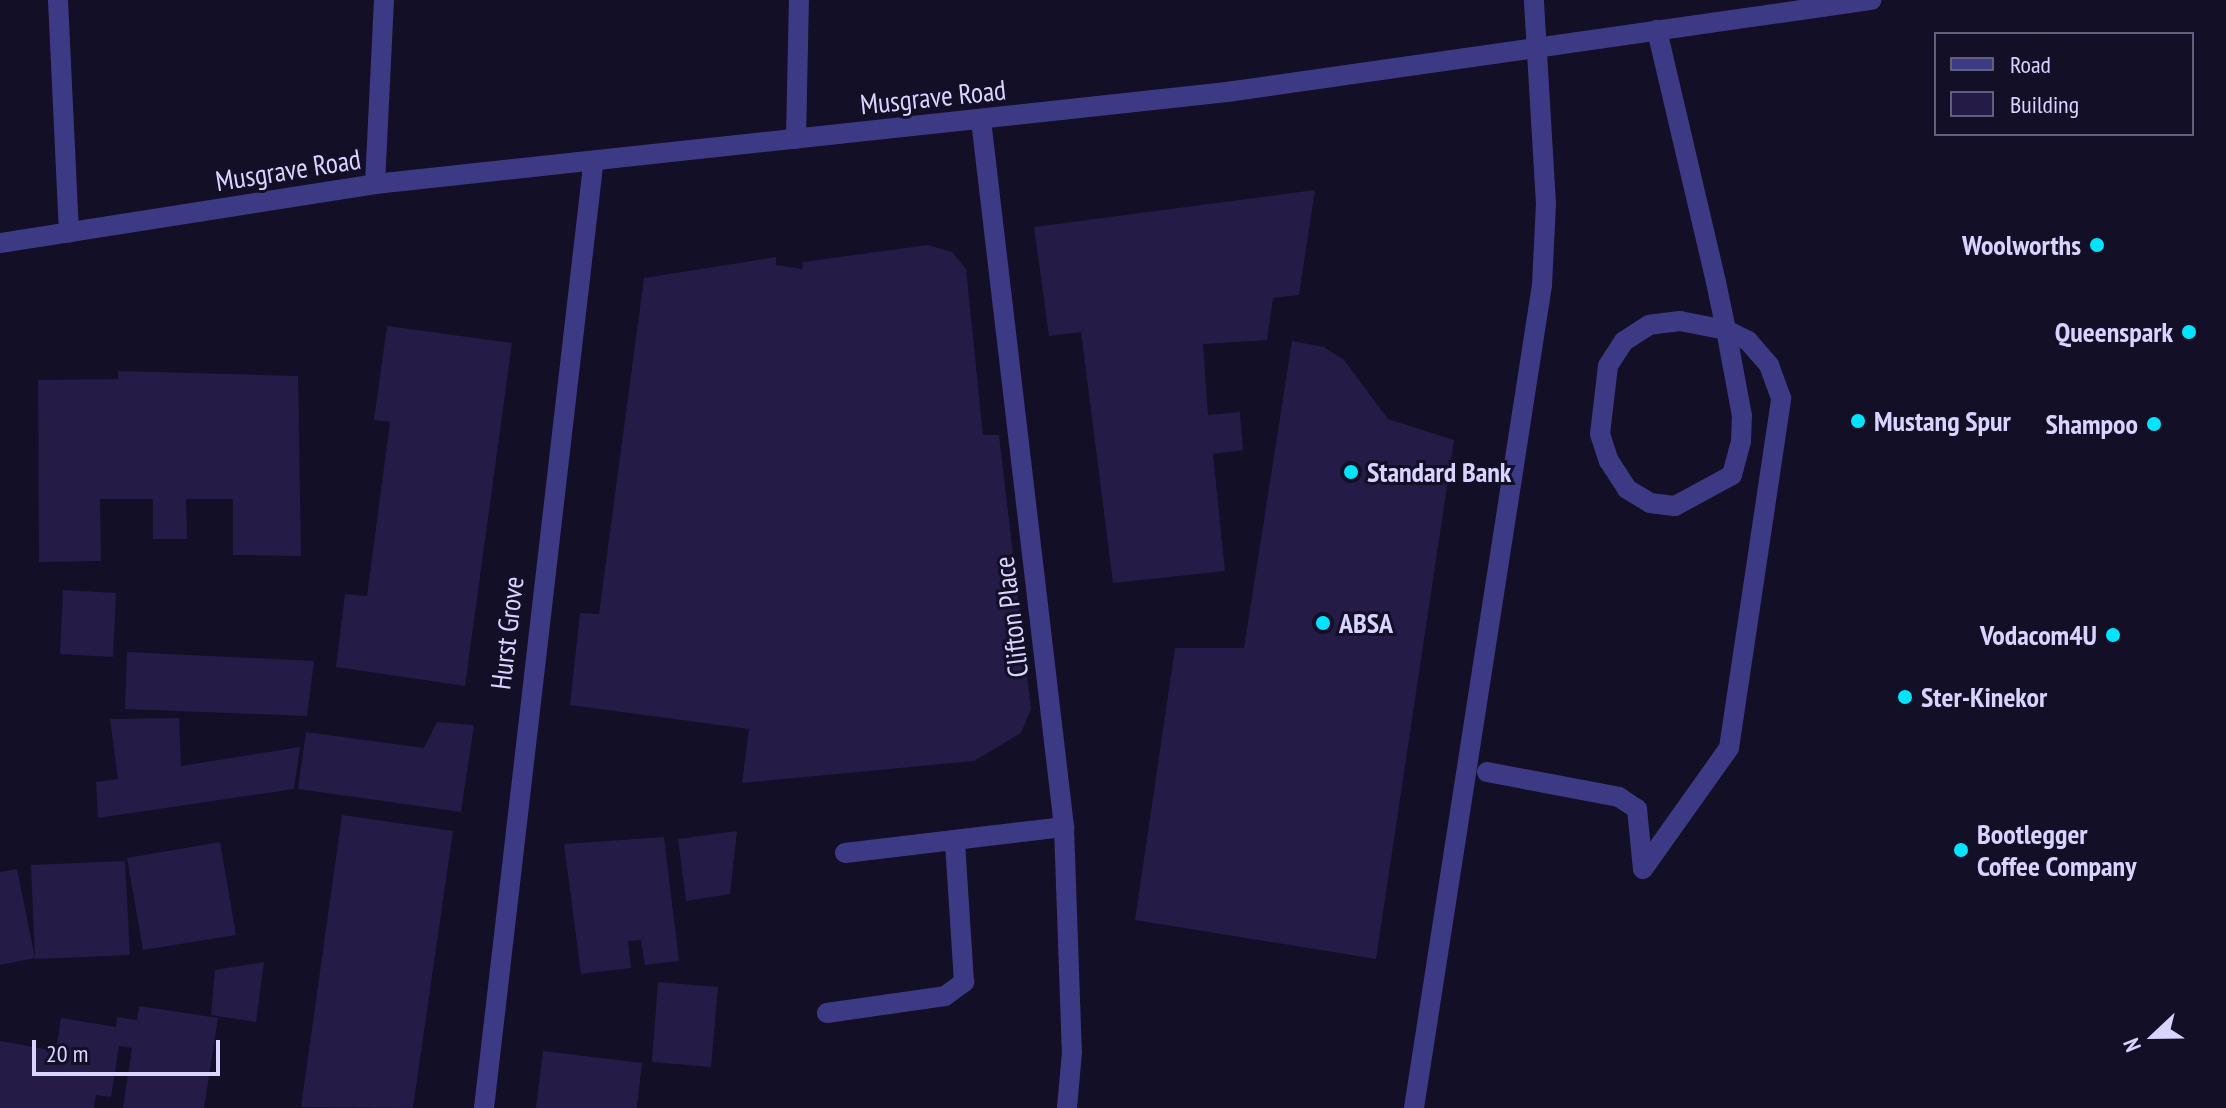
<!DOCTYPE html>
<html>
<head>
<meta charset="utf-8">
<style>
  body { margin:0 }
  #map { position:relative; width:2226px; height:1108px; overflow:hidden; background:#130f26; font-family:"PT Sans Narrow",sans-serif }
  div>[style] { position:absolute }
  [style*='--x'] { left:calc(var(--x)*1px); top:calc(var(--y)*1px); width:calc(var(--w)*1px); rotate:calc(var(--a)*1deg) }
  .building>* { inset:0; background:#241b47 }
  .service>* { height:20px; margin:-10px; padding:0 10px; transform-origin:10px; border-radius:10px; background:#3d3a85 }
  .minor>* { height:20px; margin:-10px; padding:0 10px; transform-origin:10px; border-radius:10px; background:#3d3a85 }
  .tertiary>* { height:20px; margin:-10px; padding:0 10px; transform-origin:10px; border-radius:10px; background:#3d3a85 }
  .dots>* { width:22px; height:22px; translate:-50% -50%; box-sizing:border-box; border:4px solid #130f26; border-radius:50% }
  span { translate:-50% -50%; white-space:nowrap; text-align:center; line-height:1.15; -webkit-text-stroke:6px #130f26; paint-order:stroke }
  .street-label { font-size:28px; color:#d9d4ff }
  .poi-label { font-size:28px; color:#d9d4ff; font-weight:700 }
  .right { translate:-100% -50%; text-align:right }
  .left { translate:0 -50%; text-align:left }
  .legend { position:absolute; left:1934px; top:32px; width:260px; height:104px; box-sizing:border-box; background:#130f26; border:2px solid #625e7d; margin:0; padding:10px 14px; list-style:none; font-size:24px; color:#d9d4ff }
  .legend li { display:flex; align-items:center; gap:16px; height:40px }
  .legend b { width:40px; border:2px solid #625e7d }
  .north { position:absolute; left:2114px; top:996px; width:80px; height:80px; -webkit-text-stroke:6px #130f26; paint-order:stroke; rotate:248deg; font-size:22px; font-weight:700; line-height:32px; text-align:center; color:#d9d4ff }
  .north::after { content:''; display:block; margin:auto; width:28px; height:36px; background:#d9d4ff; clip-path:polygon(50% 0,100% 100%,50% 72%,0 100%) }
  .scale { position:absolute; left:32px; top:1040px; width:188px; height:36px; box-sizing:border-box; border:4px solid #d9d4ff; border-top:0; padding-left:10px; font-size:24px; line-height:28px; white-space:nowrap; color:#d9d4ff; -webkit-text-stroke:6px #130f26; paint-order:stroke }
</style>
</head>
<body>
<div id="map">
  <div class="building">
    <div style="clip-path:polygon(1315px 190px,1299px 295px,1273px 298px,1267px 340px,1203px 344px,1208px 415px,1240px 412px,1243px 450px,1213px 454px,1225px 571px,1113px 583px,1081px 332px,1049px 336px,1034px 227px)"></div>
    <div style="clip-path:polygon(928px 245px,952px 252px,966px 269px,983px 435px,999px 435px,1031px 709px,1021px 733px,974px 761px,742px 783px,749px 729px,570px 705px,580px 613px,599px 614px,644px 278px,776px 257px,776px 265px,802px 269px,803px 262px)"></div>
    <div style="clip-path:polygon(387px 326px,512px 343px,465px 686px,336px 667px,345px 594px,367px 596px,390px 422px,374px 420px)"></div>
    <div style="clip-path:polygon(1292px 341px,1324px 347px,1344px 360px,1388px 419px,1454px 440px,1376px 959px,1135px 920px,1175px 648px,1244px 648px)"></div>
    <div style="clip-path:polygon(118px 371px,298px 376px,301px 556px,233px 555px,233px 499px,186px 499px,187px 539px,153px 539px,153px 499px,100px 499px,101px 561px,39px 562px,38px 380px,118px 379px)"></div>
    <div style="clip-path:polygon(63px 590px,116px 593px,113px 657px,60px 654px)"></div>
    <div style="clip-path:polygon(127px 652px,314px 661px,307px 716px,125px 709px)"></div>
    <div style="clip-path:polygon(179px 718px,181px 766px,300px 747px,294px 789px,98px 818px,96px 782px,118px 779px,110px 719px)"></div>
    <div style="clip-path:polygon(437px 722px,474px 725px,461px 812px,298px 789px,306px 732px,424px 748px)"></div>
    <div style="clip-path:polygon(342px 815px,453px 831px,413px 1108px,301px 1107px)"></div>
    <div style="clip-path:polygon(737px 831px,730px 894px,686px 901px,678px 839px)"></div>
    <div style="clip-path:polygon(664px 837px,679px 961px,645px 965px,641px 940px,628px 941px,631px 968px,581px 974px,564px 844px)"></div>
    <div style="clip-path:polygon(220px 842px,236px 935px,143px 950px,127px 858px)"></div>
    <div style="clip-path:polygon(125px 861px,130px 955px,35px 959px,31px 865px)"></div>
    <div style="clip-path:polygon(17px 869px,35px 958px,0 965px,0 872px)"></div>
    <div style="clip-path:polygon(264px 962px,256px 1022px,211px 1015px,215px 970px)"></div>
    <div style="clip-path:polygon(658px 982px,718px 987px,711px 1067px,652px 1062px)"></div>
    <div style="clip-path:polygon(139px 1006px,218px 1018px,204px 1108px,123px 1108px,132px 1048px,119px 1046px,111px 1097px,96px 1095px,94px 1108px,0 1108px,0 1041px,56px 1051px,61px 1018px,116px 1027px,117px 1017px,137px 1020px)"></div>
    <div style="clip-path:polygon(543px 1051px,642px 1063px,637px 1108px,536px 1108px)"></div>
  </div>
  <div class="service">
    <div style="--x:58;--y:0;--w:233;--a:87.3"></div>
    <div style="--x:796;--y:139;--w:139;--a:-88.8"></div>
    <div style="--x:1487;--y:772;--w:134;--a:10.7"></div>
    <div style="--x:1619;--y:797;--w:22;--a:34"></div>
    <div style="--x:1637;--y:809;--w:60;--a:84.3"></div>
    <div style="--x:845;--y:853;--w:221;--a:-6.8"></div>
    <div style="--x:1643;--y:869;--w:148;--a:-54.6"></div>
    <div style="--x:1729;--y:748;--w:354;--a:-81.5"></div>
    <div style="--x:1781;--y:398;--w:35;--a:-110"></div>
    <div style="--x:1769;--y:365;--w:32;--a:-131"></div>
    <div style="--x:1748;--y:341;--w:25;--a:-153"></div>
    <div style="--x:1726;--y:330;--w:47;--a:-168.9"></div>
    <div style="--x:1680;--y:321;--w:31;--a:173"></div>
    <div style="--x:1649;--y:325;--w:30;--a:147"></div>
    <div style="--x:1624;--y:341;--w:30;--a:123"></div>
    <div style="--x:1608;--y:366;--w:68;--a:96.7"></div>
    <div style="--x:1600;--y:434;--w:28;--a:72"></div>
    <div style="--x:1609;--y:461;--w:33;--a:57"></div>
    <div style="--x:1627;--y:489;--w:27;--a:31"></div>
    <div style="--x:1650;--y:503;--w:25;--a:7"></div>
    <div style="--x:1675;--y:506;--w:65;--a:-28.5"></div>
    <div style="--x:1732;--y:475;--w:34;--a:-75"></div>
    <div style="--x:1741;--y:442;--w:26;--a:-88"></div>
    <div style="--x:1742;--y:416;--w:87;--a:-100.5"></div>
    <div style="--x:1726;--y:330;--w:49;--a:-101.8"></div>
    <div style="--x:1716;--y:282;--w:259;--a:-103.2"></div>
    <div style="--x:827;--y:1013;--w:119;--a:-8.2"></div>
    <div style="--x:945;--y:996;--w:24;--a:-36"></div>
    <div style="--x:964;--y:982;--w:141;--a:-93.7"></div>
    <div style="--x:1414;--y:1108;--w:833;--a:-81.16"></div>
    <div style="--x:1542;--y:285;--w:81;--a:-87.2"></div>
    <div style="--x:1546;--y:204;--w:204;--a:-93.4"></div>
  </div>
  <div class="minor">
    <div style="--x:981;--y:120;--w:712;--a:83.3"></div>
    <div style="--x:1064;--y:827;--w:225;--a:88"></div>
    <div style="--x:1072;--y:1052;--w:56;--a:95.1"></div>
    <div style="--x:375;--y:184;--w:184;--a:-87.2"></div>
    <div style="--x:484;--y:1108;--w:948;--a:-83.4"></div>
  </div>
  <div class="tertiary">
    <div style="--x:0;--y:243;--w:380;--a:-8.9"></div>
    <div style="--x:375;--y:184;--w:857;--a:-6.16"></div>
    <div style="--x:1227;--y:92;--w:651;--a:-8.13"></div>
  </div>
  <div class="dots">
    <div style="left:2097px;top:245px;background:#00e5ff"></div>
    <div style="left:2189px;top:332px;background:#00e5ff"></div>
    <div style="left:1858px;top:421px;background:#00e5ff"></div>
    <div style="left:2154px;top:424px;background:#00e5ff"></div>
    <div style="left:1351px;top:472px;background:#00e5ff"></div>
    <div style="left:1323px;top:623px;background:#00e5ff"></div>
    <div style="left:2113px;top:635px;background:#00e5ff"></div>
    <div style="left:1905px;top:697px;background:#00e5ff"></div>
    <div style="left:1961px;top:850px;background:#00e5ff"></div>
  </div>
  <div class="street-label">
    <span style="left:933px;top:97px;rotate:-6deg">Musgrave Road</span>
    <span style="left:288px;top:170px;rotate:-9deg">Musgrave Road</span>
    <span style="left:1011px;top:617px;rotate:-97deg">Clifton Place</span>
    <span style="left:507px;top:633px;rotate:-83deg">Hurst Grove</span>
  </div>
  <div class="poi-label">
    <span class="right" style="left:2081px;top:245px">Woolworths</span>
    <span class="right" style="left:2173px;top:332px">Queenspark</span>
    <span class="left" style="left:1874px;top:421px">Mustang Spur</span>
    <span class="right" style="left:2138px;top:424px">Shampoo</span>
    <span class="left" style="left:1367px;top:472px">Standard Bank</span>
    <span class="left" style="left:1339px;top:623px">ABSA</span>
    <span class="right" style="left:2097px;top:635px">Vodacom4U</span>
    <span class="left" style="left:1921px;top:697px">Ster-Kinekor</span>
    <span class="left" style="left:1977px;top:850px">Bootlegger<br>Coffee Company</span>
  </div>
  <ul class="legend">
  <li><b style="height:10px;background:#3d3a85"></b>Road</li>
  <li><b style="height:22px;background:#241b47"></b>Building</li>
  </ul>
  <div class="north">N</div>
  <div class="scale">20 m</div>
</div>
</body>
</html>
